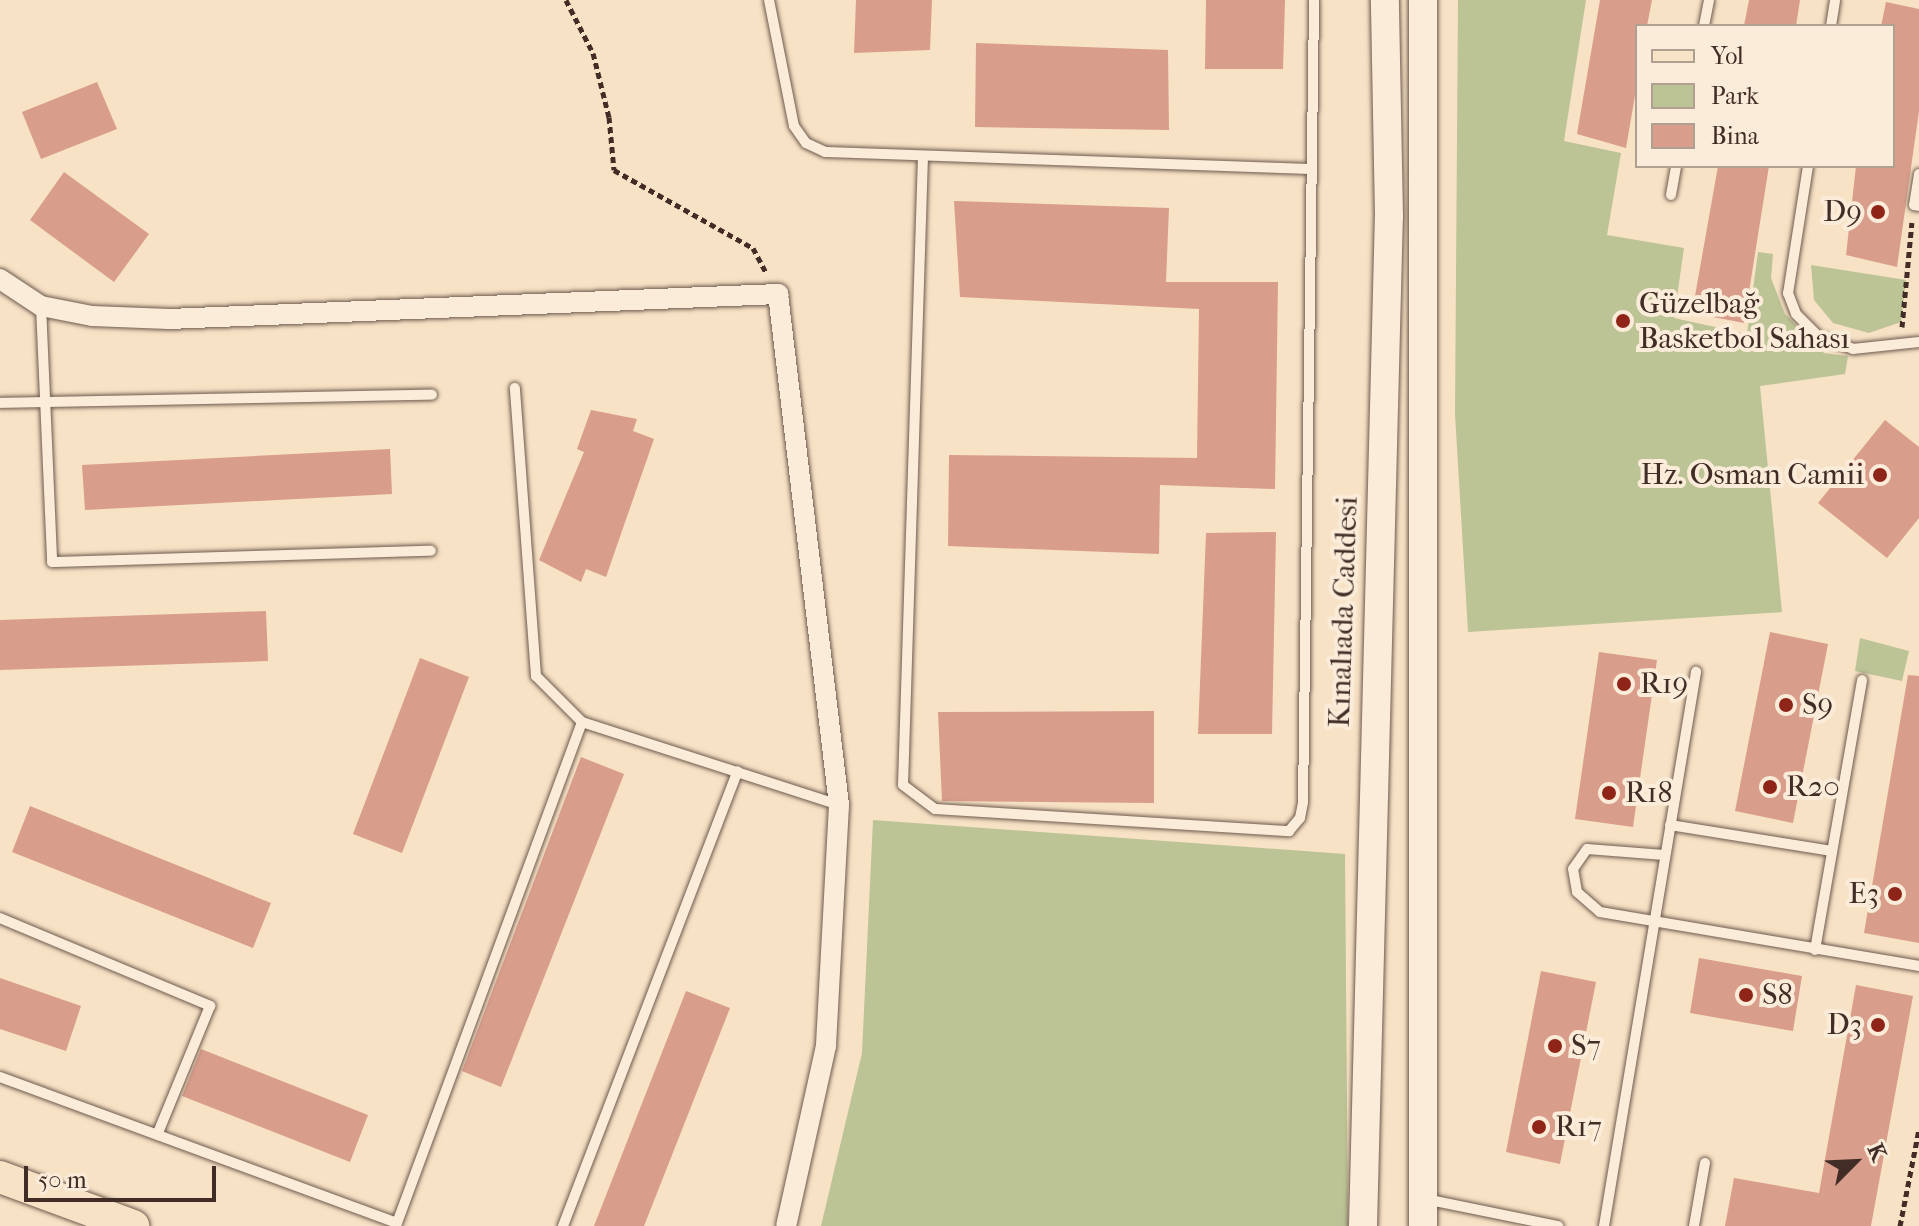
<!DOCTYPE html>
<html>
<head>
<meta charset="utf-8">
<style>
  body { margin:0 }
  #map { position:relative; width:1919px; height:1226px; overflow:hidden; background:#f7e2c5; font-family:"IM FELL French Canon",serif }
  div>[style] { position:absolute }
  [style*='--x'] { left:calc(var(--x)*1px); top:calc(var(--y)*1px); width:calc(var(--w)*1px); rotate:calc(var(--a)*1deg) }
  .green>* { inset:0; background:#bcc395 }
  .building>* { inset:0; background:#d99d8b }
  .path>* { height:5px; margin-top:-2.5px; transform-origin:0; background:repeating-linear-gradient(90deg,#412d26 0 6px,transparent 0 10px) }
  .roads { filter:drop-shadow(0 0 2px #6e5a4e) drop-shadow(0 0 2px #6e5a4e) }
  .service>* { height:10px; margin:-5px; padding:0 5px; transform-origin:5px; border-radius:5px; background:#faecd9 }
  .minor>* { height:20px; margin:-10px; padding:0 10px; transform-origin:10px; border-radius:10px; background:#faecd9 }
  .secondary>* { height:28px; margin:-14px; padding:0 14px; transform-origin:14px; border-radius:14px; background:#faecd9 }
  .primary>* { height:32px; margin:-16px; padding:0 16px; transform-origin:16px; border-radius:16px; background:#f7e2c5 }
  .dots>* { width:22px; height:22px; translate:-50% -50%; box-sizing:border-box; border:4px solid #faecd9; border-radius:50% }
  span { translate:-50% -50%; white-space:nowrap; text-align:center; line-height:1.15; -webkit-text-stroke:8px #faecd9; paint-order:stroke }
  .poi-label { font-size:30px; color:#412d26 }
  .right { translate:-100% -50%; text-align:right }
  .left { translate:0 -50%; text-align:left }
  .street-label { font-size:30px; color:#412d26 }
  .legend { position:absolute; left:1635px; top:24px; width:260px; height:144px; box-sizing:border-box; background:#faecd9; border:2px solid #b0a091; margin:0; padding:10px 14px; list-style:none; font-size:24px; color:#412d26 }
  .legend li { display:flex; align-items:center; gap:16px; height:40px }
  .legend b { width:40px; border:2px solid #b0a091 }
  .north { position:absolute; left:1815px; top:1122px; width:80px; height:80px; -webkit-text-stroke:6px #faecd9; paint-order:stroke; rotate:66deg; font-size:22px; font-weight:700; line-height:32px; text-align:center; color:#412d26 }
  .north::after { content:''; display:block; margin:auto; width:28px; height:36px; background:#412d26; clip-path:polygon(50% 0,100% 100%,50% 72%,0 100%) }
  .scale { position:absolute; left:24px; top:1166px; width:192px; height:36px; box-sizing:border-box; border:4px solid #412d26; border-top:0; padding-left:10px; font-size:24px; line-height:28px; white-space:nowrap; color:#412d26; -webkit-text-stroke:6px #faecd9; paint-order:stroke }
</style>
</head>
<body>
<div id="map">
  <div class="green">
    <div style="clip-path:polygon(1458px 0,1586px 0,1564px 141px,1621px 153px,1607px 235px,1684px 248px,1674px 318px,1747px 334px,1758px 252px,1773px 254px,1771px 278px,1785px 314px,1824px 353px,1848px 356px,1845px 374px,1760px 386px,1782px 612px,1468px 632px,1455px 414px)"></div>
    <div style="clip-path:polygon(1811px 265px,1906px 280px,1901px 322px,1869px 333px,1833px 323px,1814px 300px)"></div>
    <div style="clip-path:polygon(1860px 638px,1909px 651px,1902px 681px,1855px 671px)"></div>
    <div style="clip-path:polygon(873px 820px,1345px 854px,1348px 1226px,821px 1226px,862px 1053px)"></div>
  </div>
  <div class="building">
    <div style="clip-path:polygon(856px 0,932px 0,930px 50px,854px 53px)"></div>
    <div style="clip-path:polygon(1206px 0,1285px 0,1283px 69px,1205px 69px)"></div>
    <div style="clip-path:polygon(1600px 0,1652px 0,1647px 26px,1637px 26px,1637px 84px,1626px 148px,1577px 134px)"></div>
    <div style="clip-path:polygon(1749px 0,1800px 0,1796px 26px,1744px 26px)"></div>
    <div style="clip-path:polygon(1886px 2px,1919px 9px,1919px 111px,1897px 267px,1846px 255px,1856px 166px,1893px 166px,1893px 26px,1881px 26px)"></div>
    <div style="clip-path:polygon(976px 43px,1168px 50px,1169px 130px,975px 127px)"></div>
    <div style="clip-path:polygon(97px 82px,117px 129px,41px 159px,22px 112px)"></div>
    <div style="clip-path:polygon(1718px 166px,1769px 166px,1744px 323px,1692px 313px)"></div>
    <div style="clip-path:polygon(64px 172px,149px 234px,114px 282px,30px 220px)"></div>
    <div style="clip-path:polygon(954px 201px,1169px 208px,1166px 282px,1278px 282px,1275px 489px,1160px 485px,1159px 554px,948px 546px,949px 455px,1197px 458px,1199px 309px,960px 297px)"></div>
    <div style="clip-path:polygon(591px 410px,637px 419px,633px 431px,654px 439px,606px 577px,586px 569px,581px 582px,539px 560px,584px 452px,577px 449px)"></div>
    <div style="clip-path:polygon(1885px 420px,1919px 447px,1919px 518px,1887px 558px,1818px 503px)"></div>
    <div style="clip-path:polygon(390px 449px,392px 494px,85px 510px,82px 465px)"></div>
    <div style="clip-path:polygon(1276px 532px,1272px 734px,1198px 734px,1206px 533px)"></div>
    <div style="clip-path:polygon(266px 611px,268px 661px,0 670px,0 620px)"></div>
    <div style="clip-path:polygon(1770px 632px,1828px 644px,1793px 823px,1735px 811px)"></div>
    <div style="clip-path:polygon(1599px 652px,1657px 660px,1633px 827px,1575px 819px)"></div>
    <div style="clip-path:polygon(420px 658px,469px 677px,402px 853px,353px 834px)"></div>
    <div style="clip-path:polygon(1908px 675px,1919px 676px,1919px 943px,1864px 933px)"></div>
    <div style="clip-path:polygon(1154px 711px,1154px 803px,942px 801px,938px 712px)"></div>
    <div style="clip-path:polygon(581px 757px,624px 774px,501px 1087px,462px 1071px)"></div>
    <div style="clip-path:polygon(30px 806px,271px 903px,253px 948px,12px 852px)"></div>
    <div style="clip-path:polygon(1699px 958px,1802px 976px,1793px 1031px,1690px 1013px)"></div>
    <div style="clip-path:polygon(1541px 971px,1596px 982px,1560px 1164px,1506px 1152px)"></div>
    <div style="clip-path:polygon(0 978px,81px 1006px,66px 1051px,0 1029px)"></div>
    <div style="clip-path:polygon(1856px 985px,1913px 996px,1871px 1226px,1725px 1226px,1734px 1178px,1819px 1193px)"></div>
    <div style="clip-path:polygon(686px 991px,730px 1008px,644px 1226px,594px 1226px)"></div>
    <div style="clip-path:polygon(201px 1049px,368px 1115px,350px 1162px,182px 1096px)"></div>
  </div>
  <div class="path">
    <div style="--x:566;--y:0;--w:59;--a:63"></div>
    <div style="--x:593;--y:53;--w:66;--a:76"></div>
    <div style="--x:609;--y:117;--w:53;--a:84.6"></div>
    <div style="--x:614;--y:170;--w:159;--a:29.3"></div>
    <div style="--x:753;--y:248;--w:27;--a:62"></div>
    <div style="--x:1902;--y:327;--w:105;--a:-84.6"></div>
    <div style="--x:1900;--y:1226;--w:99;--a:-78.9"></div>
  </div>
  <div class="roads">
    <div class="service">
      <div style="--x:769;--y:0;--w:128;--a:78.8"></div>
      <div style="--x:794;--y:126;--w:21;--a:55"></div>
      <div style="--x:806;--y:143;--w:21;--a:25"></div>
      <div style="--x:825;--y:152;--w:487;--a:2"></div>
      <div style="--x:1704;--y:26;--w:26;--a:-79"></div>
      <div style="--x:1831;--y:26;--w:26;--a:-81"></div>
      <div style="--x:923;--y:156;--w:629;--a:91.82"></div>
      <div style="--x:903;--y:785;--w:40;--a:37"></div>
      <div style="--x:935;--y:809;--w:355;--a:3.6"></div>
      <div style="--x:1289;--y:831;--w:17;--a:-50"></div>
      <div style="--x:1300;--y:818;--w:16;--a:-79"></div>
      <div style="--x:1303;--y:802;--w:802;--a:-89.21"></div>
      <div style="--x:1808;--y:166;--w:129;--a:98.9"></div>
      <div style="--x:1788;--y:293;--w:22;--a:69"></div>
      <div style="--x:1796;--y:314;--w:33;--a:45"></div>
      <div style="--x:1819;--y:337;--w:36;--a:19"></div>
      <div style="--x:1853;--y:349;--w:66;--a:-6.1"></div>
      <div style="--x:1919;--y:174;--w:31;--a:99"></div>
      <div style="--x:1914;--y:205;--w:5;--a:11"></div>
      <div style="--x:1671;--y:195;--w:29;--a:-80"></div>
      <div style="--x:41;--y:306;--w:256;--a:87.5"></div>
      <div style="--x:52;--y:562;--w:379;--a:-1.7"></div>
      <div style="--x:0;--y:403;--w:432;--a:-1.1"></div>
      <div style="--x:582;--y:722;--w:270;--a:17.9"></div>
      <div style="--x:1670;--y:825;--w:164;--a:9.1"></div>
      <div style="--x:1664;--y:855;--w:77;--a:-175.5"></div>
      <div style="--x:1587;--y:849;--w:24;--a:125"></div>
      <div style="--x:1573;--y:869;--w:23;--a:80"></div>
      <div style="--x:1577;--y:892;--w:30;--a:41"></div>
      <div style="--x:1600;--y:912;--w:324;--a:9.6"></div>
      <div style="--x:0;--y:918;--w:228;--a:22.7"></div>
      <div style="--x:210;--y:1006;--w:139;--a:112.3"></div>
      <div style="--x:1815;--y:950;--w:274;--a:-80.1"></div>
      <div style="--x:0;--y:1077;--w:423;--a:20.2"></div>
      <div style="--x:397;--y:1223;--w:534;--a:-69.73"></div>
      <div style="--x:582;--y:722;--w:65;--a:-135"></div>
      <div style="--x:536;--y:676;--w:289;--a:-94.2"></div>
      <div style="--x:1425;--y:1199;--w:136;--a:11.5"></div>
      <div style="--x:563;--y:1226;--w:487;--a:-69"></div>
      <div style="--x:1604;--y:1226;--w:562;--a:-80.57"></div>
      <div style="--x:1694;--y:1226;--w:64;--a:-80.1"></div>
    </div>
    <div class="minor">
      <div style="--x:0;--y:279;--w:49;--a:33.4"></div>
      <div style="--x:41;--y:306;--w:52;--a:11.1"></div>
      <div style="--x:92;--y:316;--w:77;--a:2.2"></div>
      <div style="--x:169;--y:319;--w:610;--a:-2.35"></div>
      <div style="--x:778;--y:294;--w:515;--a:83.19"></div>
      <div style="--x:839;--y:805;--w:241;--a:93.1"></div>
      <div style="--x:826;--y:1046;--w:184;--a:102.5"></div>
    </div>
    <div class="secondary">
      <div style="--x:1363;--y:1226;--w:1010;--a:-88.53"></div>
      <div style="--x:1389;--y:216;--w:216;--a:-91.1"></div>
      <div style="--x:1423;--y:1226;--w:1226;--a:-90"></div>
    </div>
    <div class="primary">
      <div style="--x:0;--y:1177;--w:142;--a:20.2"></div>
    </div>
  </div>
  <div class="dots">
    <div style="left:1878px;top:212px;background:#8f2418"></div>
    <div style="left:1623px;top:321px;background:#8f2418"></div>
    <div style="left:1880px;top:475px;background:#8f2418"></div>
    <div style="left:1624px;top:684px;background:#8f2418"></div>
    <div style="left:1786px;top:705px;background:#8f2418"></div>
    <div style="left:1770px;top:787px;background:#8f2418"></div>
    <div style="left:1609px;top:793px;background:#8f2418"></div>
    <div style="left:1895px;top:894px;background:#8f2418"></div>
    <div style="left:1746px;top:995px;background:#8f2418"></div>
    <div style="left:1878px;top:1025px;background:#8f2418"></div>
    <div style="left:1555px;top:1046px;background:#8f2418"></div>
    <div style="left:1539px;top:1127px;background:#8f2418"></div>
  </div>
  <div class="poi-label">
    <span class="right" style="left:1862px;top:212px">D9</span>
    <span class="left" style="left:1639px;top:321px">Güzelbağ<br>Basketbol Sahası</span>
    <span class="right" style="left:1864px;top:475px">Hz. Osman Camii</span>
    <span class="left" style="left:1640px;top:684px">R19</span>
    <span class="left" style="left:1802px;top:705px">S9</span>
    <span class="left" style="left:1786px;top:787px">R20</span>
    <span class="left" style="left:1625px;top:793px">R18</span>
    <span class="right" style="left:1879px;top:894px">E3</span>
    <span class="left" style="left:1762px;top:995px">S8</span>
    <span class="right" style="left:1862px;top:1025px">D3</span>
    <span class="left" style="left:1571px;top:1046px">S7</span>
    <span class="left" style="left:1555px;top:1127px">R17</span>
  </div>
  <div class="street-label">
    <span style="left:1344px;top:612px;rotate:-88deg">Kınalıada Caddesi</span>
  </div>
  <ul class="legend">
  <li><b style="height:10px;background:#f7e2c5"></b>Yol</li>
  <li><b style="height:22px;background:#bcc395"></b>Park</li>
  <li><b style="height:22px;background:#d99d8b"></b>Bina</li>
  </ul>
  <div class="north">K</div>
  <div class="scale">50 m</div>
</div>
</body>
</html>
